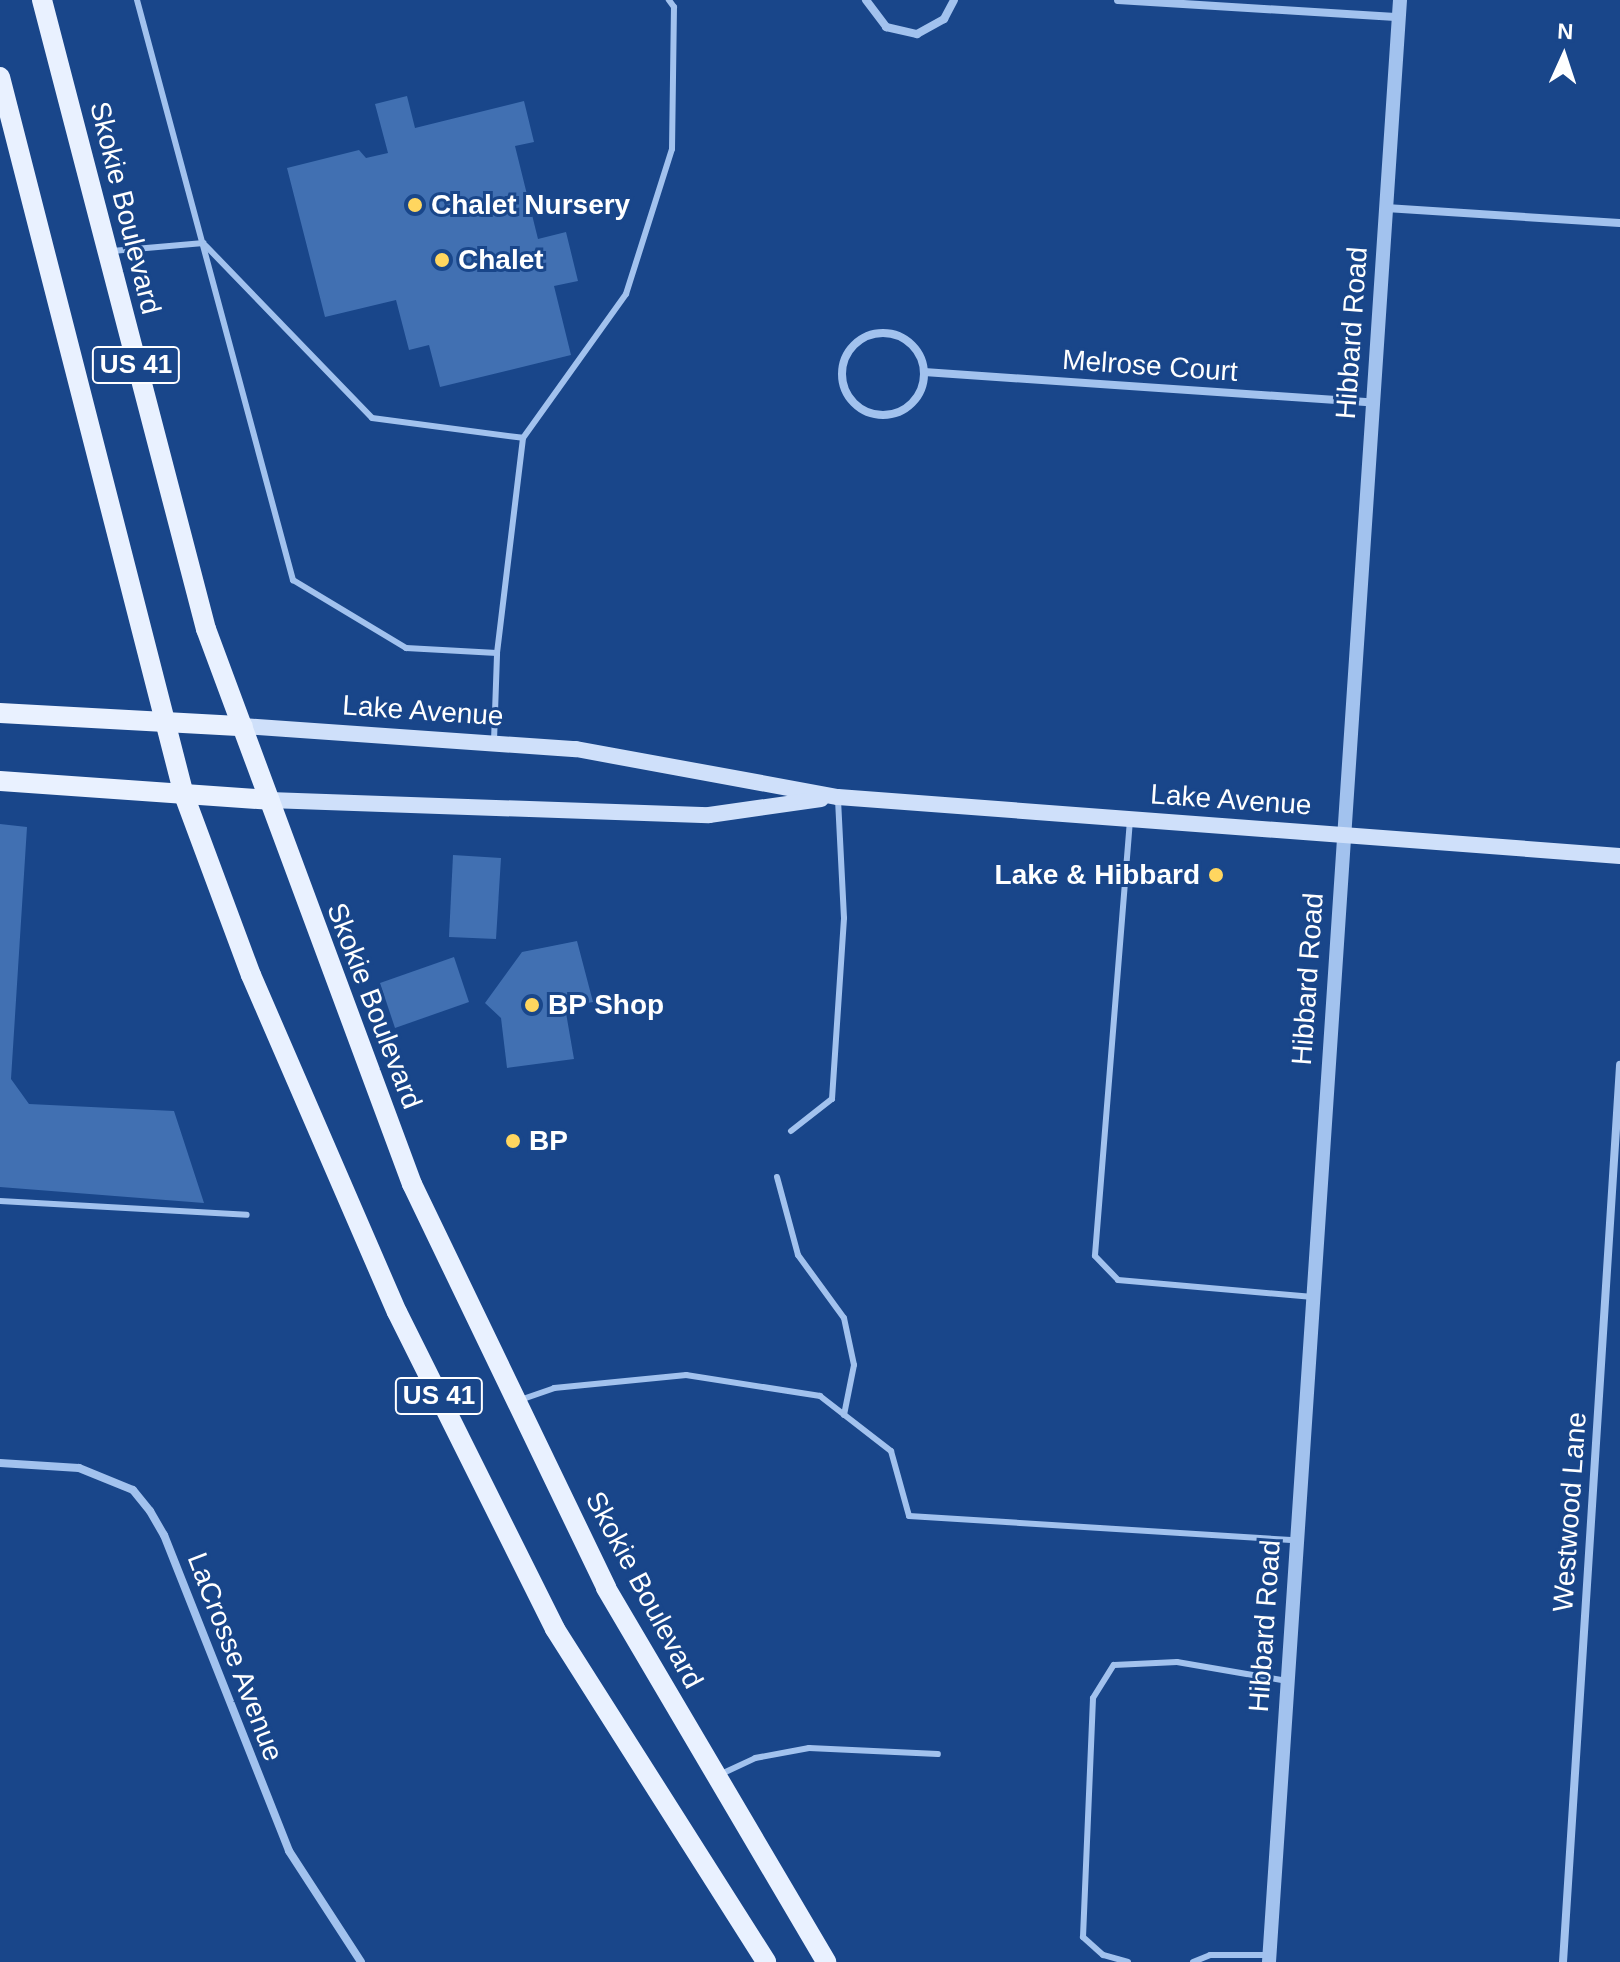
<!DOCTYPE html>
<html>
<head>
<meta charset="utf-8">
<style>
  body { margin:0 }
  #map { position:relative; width:1620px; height:1962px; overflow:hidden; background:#19468a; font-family:Helvetica,sans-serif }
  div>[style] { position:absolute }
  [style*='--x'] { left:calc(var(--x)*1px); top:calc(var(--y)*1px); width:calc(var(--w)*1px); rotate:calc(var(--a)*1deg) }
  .building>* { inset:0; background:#4170b2 }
  .service>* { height:6px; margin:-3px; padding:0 3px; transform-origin:3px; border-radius:3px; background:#a2c2ee }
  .minor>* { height:8px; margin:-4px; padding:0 4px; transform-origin:4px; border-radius:4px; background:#a2c2ee }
  .minor>.ring { margin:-4px; padding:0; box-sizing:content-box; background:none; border:8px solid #a2c2ee; border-radius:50% }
  .tertiary>* { height:14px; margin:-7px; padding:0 7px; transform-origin:7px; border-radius:7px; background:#a2c2ee }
  .secondary>* { height:16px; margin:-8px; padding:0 8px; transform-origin:8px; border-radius:8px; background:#cfe0fa }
  .primary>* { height:20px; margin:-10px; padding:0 10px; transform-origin:10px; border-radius:10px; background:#e9f1ff }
  .dots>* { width:22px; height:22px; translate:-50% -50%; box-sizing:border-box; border:4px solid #19468a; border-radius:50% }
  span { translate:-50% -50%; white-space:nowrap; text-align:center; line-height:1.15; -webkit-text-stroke:6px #19468a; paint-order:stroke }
  .shield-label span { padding:2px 6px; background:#19468a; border:2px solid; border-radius:6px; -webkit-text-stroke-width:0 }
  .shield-label { font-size:26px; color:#fff; font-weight:700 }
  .poi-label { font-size:28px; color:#fff; font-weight:700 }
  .left { translate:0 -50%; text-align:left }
  .right { translate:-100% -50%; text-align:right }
  .street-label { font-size:28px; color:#fff }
  .north { position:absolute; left:1524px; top:16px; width:80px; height:80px; -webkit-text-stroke:6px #19468a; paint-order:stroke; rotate:3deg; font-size:22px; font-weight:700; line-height:32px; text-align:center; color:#fff }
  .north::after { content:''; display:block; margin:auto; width:28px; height:36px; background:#fff; clip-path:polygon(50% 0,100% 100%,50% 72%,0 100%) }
</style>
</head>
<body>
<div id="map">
  <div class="building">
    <div style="clip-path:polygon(407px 96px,415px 128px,524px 101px,534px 142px,515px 146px,538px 239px,566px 232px,578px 281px,554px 286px,571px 355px,440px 387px,429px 345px,409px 350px,396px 300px,325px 317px,287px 168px,359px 150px,366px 158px,388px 153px,375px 104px)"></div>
    <div style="clip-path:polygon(0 824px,27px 827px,11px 1079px,29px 1104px,174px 1111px,204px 1203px,0 1187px)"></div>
    <div style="clip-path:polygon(453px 855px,501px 858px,496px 939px,449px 937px)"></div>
    <div style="clip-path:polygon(577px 941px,593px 1002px,565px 1007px,574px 1059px,507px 1068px,501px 1018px,485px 1003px,522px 952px)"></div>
    <div style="clip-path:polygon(454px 957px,469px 1002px,395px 1028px,380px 983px)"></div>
  </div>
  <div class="service">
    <div style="--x:137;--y:0;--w:601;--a:74.95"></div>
    <div style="--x:293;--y:580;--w:132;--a:31"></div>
    <div style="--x:406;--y:648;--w:91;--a:3.1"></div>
    <div style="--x:206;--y:246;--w:239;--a:46"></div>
    <div style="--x:372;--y:418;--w:152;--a:7.5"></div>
    <div style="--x:112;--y:251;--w:92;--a:-5"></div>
    <div style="--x:494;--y:741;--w:88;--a:-88"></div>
    <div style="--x:497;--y:653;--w:217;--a:-83.1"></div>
    <div style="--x:523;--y:438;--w:177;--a:-54.4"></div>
    <div style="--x:626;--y:294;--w:152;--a:-72.4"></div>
    <div style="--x:672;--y:149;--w:142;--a:-89.2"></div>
    <div style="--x:674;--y:7;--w:9;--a:-126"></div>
    <div style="--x:1130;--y:820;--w:437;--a:94.6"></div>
    <div style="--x:1095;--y:1256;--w:33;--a:46"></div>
    <div style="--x:1118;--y:1280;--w:196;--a:5"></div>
    <div style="--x:791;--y:1131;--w:52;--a:-38"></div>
    <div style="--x:832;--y:1099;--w:181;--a:-86.2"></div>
    <div style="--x:844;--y:918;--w:117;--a:-92.9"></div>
    <div style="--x:777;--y:1177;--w:81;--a:74.9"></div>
    <div style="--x:798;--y:1255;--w:78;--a:53.9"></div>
    <div style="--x:844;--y:1318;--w:48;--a:78"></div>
    <div style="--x:854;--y:1365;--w:51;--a:101.3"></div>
    <div style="--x:0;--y:1201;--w:247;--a:3.2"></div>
    <div style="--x:520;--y:1400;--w:36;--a:-19"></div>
    <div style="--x:554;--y:1388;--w:133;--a:-5.6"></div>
    <div style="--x:686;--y:1375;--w:136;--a:8.9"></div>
    <div style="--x:820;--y:1396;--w:90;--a:37.8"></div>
    <div style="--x:891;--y:1451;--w:67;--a:74.5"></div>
    <div style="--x:909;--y:1516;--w:387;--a:3.6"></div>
    <div style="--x:719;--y:1775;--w:40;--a:-25"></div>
    <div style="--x:755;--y:1758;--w:55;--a:-10.5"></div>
    <div style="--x:809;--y:1748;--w:129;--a:2.7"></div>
    <div style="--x:1128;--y:1962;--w:26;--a:-164"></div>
    <div style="--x:1103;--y:1955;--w:27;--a:-138"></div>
    <div style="--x:1083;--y:1937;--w:239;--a:-87.6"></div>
    <div style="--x:1093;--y:1698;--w:39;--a:-58"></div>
    <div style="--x:1114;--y:1665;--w:63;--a:-2.7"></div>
    <div style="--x:1177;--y:1662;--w:112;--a:9.8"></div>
    <div style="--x:1193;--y:1962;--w:18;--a:-22"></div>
    <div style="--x:1210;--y:1955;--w:58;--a:0"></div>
  </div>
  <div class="minor">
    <div style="--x:866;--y:0;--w:34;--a:53"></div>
    <div style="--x:886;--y:27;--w:32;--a:13"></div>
    <div style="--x:917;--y:34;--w:31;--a:-29"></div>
    <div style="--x:944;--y:19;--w:21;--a:-62"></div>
    <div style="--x:1118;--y:0;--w:282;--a:3.5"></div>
    <div style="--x:1386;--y:208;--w:234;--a:3.7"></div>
    <div class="ring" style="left:842px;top:333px;width:74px;height:74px"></div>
    <div style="--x:924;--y:372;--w:450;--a:3.9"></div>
    <div style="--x:0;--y:1463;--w:79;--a:3.6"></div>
    <div style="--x:79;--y:1468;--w:58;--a:22.2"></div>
    <div style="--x:133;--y:1490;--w:27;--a:51"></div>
    <div style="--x:150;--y:1511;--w:28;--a:60"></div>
    <div style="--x:164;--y:1535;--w:340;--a:68.4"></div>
    <div style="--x:289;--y:1851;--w:132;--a:57"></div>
    <div style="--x:1563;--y:1962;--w:899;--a:-86.36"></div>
  </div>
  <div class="tertiary">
    <div style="--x:1269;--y:1962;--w:1966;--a:-86.18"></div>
  </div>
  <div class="secondary">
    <div style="--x:243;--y:726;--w:334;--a:4"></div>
    <div style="--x:576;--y:749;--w:266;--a:10.4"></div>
    <div style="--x:838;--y:797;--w:784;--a:4.31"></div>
    <div style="--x:269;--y:800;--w:440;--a:2"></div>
    <div style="--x:709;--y:815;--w:113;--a:-8.1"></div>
  </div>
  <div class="primary">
    <div style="--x:42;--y:0;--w:650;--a:75.39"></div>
    <div style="--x:206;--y:629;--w:592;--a:69.64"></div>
    <div style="--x:412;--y:1184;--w:448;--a:64.3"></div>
    <div style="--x:606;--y:1588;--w:434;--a:59.5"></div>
    <div style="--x:0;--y:77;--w:741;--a:75.63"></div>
    <div style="--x:184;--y:795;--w:192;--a:69.6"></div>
    <div style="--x:251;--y:975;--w:367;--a:66.6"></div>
    <div style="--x:397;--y:1312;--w:354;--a:63.5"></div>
    <div style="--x:555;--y:1629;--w:394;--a:57.6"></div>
    <div style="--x:0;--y:713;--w:243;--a:3.1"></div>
    <div style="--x:0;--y:781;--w:270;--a:4"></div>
  </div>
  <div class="dots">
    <div style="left:415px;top:205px;background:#ffd65f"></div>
    <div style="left:442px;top:260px;background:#ffd65f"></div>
    <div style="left:1216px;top:875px;background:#ffd65f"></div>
    <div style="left:532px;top:1005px;background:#ffd65f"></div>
    <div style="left:513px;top:1141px;background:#ffd65f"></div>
  </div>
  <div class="shield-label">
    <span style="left:136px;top:365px">US 41</span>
    <span style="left:439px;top:1396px">US 41</span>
  </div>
  <div class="poi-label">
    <span class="left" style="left:431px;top:205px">Chalet Nursery</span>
    <span class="left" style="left:458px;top:260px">Chalet</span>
    <span class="right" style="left:1200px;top:875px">Lake &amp; Hibbard</span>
    <span class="left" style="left:548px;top:1005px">BP Shop</span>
    <span class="left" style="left:529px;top:1141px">BP</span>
  </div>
  <div class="street-label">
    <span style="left:125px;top:208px;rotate:76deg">Skokie Boulevard</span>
    <span style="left:1352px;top:333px;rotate:-86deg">Hibbard Road</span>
    <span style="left:1150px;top:366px;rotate:4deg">Melrose Court</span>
    <span style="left:423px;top:711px;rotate:4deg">Lake Avenue</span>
    <span style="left:1231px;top:800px;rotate:4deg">Lake Avenue</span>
    <span style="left:1308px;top:979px;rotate:-86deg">Hibbard Road</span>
    <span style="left:374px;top:1006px;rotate:69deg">Skokie Boulevard</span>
    <span style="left:1570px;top:1512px;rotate:-86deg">Westwood Lane</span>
    <span style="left:644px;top:1590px;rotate:62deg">Skokie Boulevard</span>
    <span style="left:1265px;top:1626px;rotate:-86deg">Hibbard Road</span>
    <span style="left:235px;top:1657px;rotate:69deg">LaCrosse Avenue</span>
  </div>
  <div class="north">N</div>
</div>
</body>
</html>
